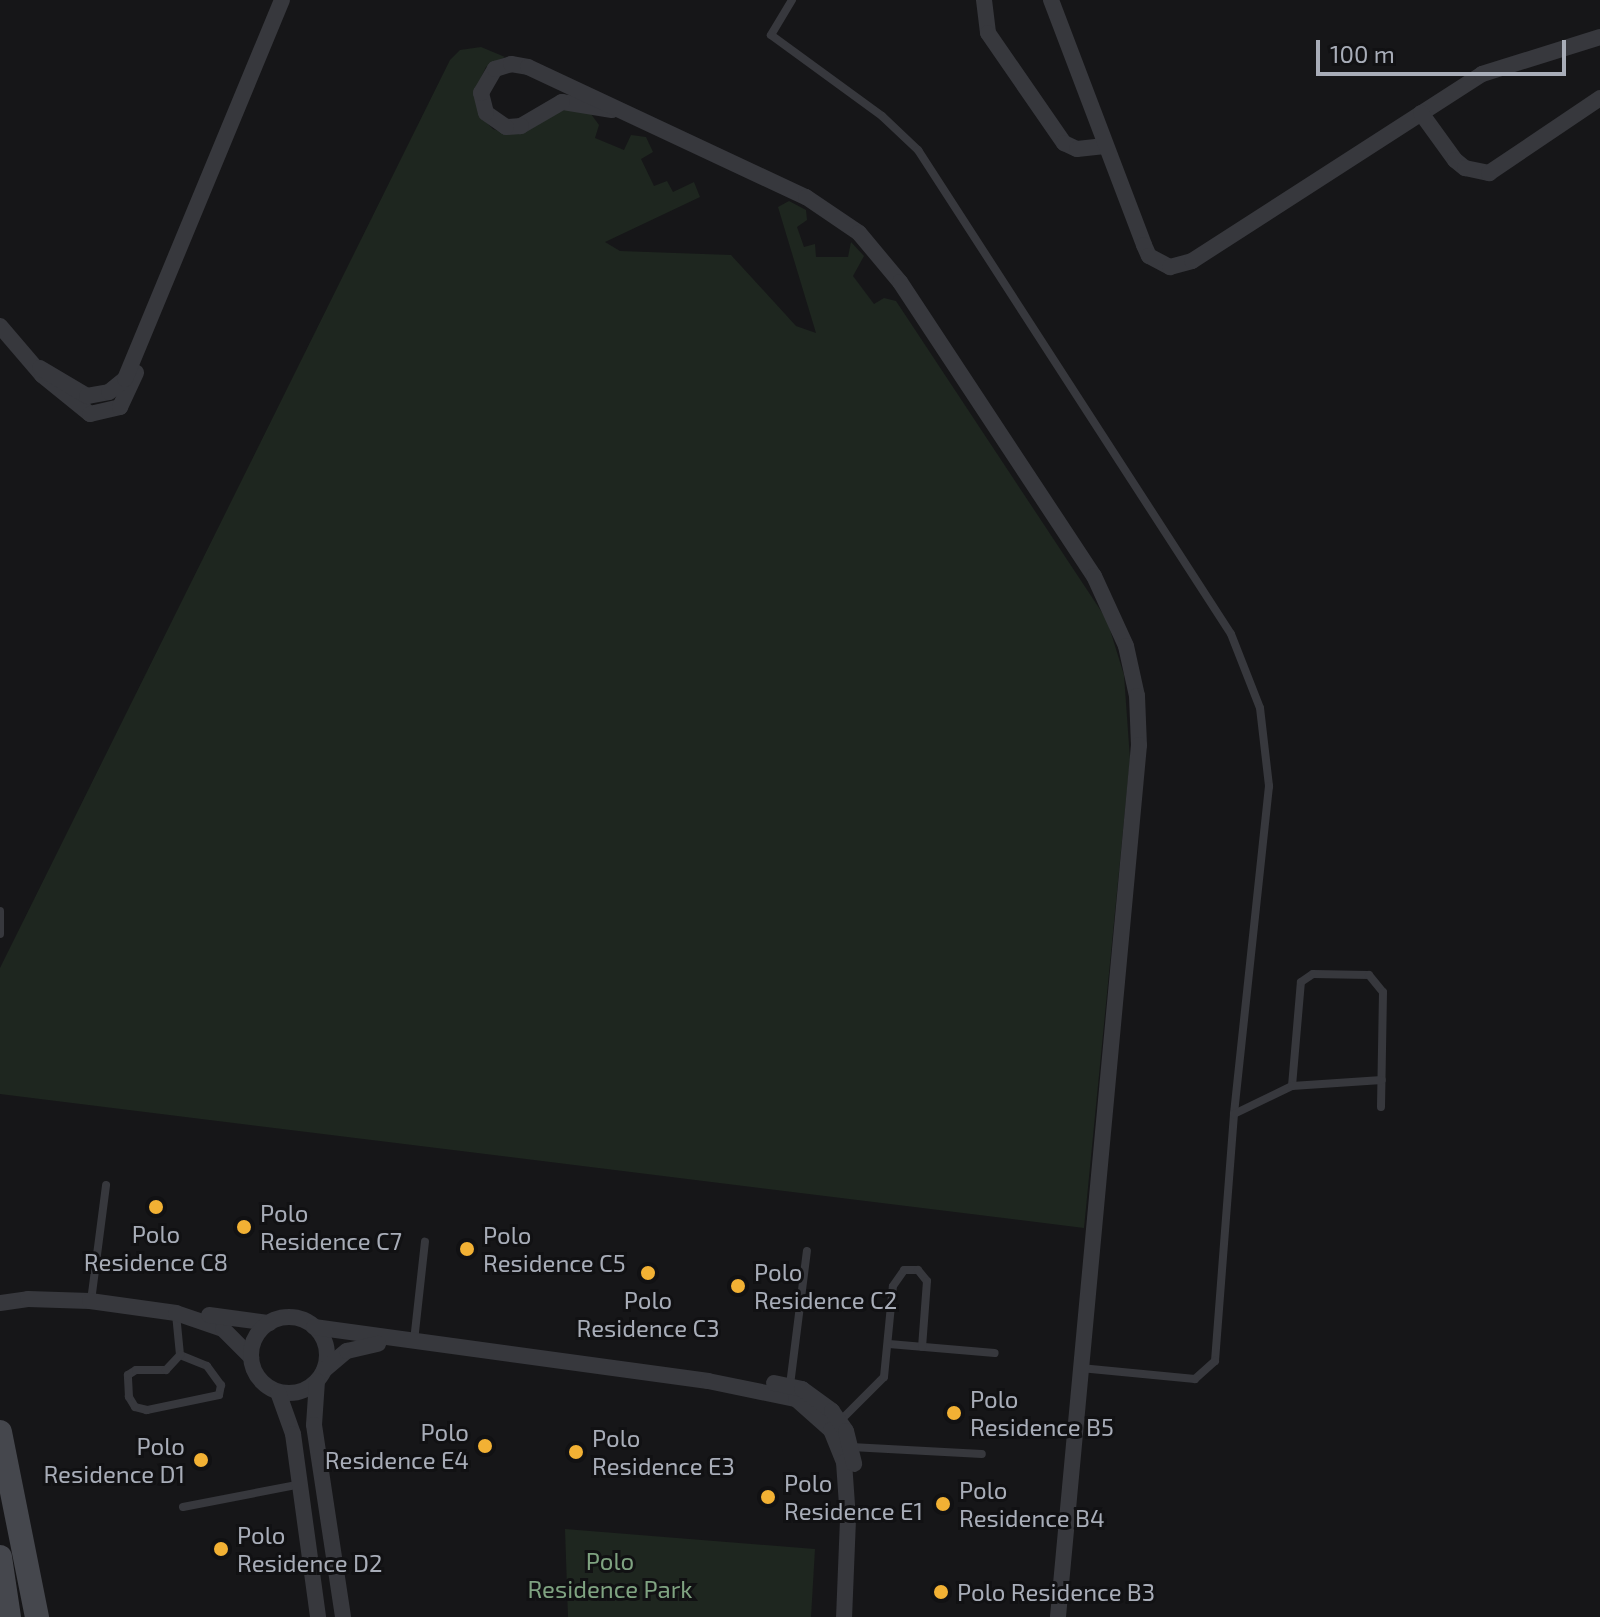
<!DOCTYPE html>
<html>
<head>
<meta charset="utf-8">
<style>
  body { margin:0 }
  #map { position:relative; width:1600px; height:1617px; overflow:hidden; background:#161618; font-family:"Exo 2",sans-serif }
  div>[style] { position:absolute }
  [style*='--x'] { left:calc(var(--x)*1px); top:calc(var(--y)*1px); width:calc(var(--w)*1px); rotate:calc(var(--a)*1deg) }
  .green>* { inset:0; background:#1e261f }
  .lane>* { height:8px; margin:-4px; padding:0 4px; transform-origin:4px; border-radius:4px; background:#37383d }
  .street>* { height:16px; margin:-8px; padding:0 8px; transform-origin:8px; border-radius:8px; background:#37383d }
  .street>.ring { margin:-8px; padding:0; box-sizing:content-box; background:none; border:16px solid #37383d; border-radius:50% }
  .secondary>* { height:24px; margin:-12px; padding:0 12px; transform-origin:12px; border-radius:12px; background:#45474d }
  .dots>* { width:22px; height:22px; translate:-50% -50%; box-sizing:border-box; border:4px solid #111113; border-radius:50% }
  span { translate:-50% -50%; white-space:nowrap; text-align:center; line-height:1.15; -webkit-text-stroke:6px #111113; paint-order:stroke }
  .poi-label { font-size:24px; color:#a8adb8 }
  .left { translate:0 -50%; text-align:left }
  .right { translate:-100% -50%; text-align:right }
  .park-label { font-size:24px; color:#7fa381 }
  .scale { position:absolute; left:1316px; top:40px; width:250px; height:36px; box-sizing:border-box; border:4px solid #a8adb8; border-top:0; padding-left:10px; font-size:24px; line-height:28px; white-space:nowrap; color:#a8adb8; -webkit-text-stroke:6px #111113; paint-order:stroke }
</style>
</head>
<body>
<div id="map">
  <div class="green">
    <div style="clip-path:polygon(481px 47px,505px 57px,486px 67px,475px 90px,482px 118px,493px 129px,501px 132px,568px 109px,591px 114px,599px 125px,595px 138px,624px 150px,631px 135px,646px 137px,653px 152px,641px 159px,654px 186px,667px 181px,673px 192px,694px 182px,700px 197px,605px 242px,620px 251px,731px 255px,796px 326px,816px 333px,778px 207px,789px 201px,806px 210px,807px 220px,797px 227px,804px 247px,815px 244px,816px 257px,848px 257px,851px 242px,864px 256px,853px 276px,874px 304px,884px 298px,896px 301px,1107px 620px,1124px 675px,1130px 759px,1084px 1228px,0 1094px,0 968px,450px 60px,460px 50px)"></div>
    <div style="clip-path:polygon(565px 1529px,815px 1549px,811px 1617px,568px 1617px)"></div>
  </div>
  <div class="lane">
    <div style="--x:792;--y:0;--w:41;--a:121"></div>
    <div style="--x:771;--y:35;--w:137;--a:36.1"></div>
    <div style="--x:882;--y:116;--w:50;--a:43.4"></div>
    <div style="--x:918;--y:150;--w:576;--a:57.11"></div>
    <div style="--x:1231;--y:634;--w:79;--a:68.6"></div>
    <div style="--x:1260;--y:708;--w:79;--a:83.4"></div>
    <div style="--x:1269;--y:786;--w:330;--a:96.1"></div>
    <div style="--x:1234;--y:1114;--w:248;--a:94.4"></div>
    <div style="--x:1215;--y:1361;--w:27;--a:138"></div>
    <div style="--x:1195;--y:1379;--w:115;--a:-174.5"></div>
    <div style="--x:0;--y:911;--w:23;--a:90"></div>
    <div style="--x:1292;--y:1086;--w:104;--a:-85.1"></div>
    <div style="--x:1301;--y:982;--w:14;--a:-34"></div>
    <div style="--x:1313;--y:974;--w:56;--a:1"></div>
    <div style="--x:1369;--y:975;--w:22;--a:51"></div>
    <div style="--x:1383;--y:992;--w:115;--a:91"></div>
    <div style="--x:1234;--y:1114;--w:64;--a:-25.8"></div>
    <div style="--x:1292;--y:1086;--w:90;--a:-3.8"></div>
    <div style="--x:91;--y:1301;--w:117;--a:-82.6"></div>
    <div style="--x:176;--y:1314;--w:41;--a:84.4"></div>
    <div style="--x:414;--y:1341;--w:100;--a:-83.7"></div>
    <div style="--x:889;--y:1344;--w:106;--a:4.9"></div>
    <div style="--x:180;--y:1355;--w:29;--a:22"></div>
    <div style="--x:207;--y:1366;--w:24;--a:54"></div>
    <div style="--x:221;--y:1385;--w:10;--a:101"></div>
    <div style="--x:219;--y:1395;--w:74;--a:168.2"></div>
    <div style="--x:147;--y:1410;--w:12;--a:-166"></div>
    <div style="--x:135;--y:1407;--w:12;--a:-121"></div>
    <div style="--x:129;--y:1397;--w:22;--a:-93"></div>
    <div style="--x:128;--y:1375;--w:9;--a:-32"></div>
    <div style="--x:136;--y:1370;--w:30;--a:0"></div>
    <div style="--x:166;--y:1370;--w:21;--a:-47"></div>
    <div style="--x:790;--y:1385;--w:135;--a:-82.8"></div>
    <div style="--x:840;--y:1421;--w:62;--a:-45"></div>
    <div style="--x:884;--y:1377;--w:91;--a:-84.4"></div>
    <div style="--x:893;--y:1286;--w:19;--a:-55"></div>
    <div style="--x:904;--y:1270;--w:14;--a:0"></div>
    <div style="--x:918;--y:1270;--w:14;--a:51"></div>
    <div style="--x:927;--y:1281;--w:66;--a:94.3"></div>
    <div style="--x:851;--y:1447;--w:131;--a:3.1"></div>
    <div style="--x:183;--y:1507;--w:120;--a:-11"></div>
  </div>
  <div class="street">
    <div style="--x:984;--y:0;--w:33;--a:83"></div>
    <div style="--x:988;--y:33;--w:134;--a:55.4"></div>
    <div style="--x:1064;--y:143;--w:14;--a:25"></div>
    <div style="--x:1077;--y:149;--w:28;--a:-6"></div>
    <div style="--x:1051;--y:0;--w:262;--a:69.2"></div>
    <div style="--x:1144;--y:245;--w:12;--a:66"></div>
    <div style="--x:1149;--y:256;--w:24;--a:28"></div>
    <div style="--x:1170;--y:267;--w:23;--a:-15"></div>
    <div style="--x:1192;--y:261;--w:345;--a:-32.8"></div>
    <div style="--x:1482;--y:74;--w:124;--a:-17.4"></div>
    <div style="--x:612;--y:110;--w:51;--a:-170.9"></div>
    <div style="--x:562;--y:102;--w:48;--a:149.7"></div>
    <div style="--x:521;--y:126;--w:15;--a:176"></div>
    <div style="--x:506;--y:127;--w:24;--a:-145"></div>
    <div style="--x:486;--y:113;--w:21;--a:-104"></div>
    <div style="--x:481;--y:93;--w:28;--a:-60"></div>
    <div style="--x:495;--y:69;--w:17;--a:-17"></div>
    <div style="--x:511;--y:64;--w:17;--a:10"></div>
    <div style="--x:528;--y:67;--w:307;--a:25.1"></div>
    <div style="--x:806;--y:197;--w:64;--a:34.2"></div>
    <div style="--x:859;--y:233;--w:64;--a:50.1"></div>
    <div style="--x:900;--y:282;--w:352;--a:56.6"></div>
    <div style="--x:1094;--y:576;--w:77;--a:65.4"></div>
    <div style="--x:1126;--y:646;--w:51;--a:77.6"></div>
    <div style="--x:1137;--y:696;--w:49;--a:87.7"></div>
    <div style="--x:1139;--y:745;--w:876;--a:95.31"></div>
    <div style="--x:1421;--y:113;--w:58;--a:54.1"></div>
    <div style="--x:1455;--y:160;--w:13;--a:39"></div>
    <div style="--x:1465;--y:168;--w:25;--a:12"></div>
    <div style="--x:1489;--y:173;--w:134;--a:-34"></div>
    <div style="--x:0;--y:326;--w:65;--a:49.4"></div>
    <div style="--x:42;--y:375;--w:62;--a:39.1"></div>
    <div style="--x:90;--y:414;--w:31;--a:-13"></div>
    <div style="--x:120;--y:407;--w:38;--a:-65"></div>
    <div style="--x:40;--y:368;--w:55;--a:30.8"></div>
    <div style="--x:87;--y:396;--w:22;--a:-10"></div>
    <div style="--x:109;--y:392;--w:21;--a:-39"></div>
    <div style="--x:125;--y:379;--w:410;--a:-67.5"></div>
    <div style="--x:0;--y:1303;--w:28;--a:-8"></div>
    <div style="--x:28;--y:1299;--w:62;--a:1.8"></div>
    <div style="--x:90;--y:1301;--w:87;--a:7.9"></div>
    <div style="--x:176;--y:1313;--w:50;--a:18.8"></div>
    <div style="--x:223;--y:1329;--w:40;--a:45"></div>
    <div style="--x:209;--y:1315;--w:61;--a:7.6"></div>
    <div class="ring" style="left:251px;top:1317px;width:60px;height:60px"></div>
    <div style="--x:314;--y:1327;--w:398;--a:7.8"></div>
    <div style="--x:708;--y:1381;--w:90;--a:11.6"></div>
    <div style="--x:796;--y:1399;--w:47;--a:41.5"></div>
    <div style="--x:831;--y:1430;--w:35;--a:68"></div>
    <div style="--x:844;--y:1462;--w:57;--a:86"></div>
    <div style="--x:848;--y:1519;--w:98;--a:92.3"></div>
    <div style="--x:324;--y:1370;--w:30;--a:-40"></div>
    <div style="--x:347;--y:1351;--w:32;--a:-13"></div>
    <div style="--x:317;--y:1381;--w:44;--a:93.9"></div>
    <div style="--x:314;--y:1425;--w:194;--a:81.4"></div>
    <div style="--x:774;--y:1383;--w:29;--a:12"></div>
    <div style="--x:802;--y:1389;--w:37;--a:36"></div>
    <div style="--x:832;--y:1411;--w:24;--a:55"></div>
    <div style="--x:846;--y:1431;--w:34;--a:76"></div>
    <div style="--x:278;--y:1392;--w:45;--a:70.3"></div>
    <div style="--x:293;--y:1434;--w:185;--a:82.2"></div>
  </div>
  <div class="secondary">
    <div style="--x:0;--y:1432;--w:189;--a:78.7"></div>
    <div style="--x:0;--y:1557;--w:61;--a:81.5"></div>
  </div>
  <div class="dots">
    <div style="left:156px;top:1207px;background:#f2b134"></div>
    <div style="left:244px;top:1227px;background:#f2b134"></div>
    <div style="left:467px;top:1249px;background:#f2b134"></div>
    <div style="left:648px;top:1273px;background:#f2b134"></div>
    <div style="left:738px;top:1286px;background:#f2b134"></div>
    <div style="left:954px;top:1413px;background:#f2b134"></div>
    <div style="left:485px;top:1446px;background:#f2b134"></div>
    <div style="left:576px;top:1452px;background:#f2b134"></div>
    <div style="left:201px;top:1460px;background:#f2b134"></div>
    <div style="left:768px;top:1497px;background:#f2b134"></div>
    <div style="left:943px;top:1504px;background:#f2b134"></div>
    <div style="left:221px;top:1549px;background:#f2b134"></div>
    <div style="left:941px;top:1592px;background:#f2b134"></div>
  </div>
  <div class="poi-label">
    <span class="left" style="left:260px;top:1227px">Polo<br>Residence C7</span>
    <span style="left:156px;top:1248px">Polo<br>Residence C8</span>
    <span class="left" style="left:483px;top:1249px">Polo<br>Residence C5</span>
    <span class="left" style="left:754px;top:1286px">Polo<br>Residence C2</span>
    <span style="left:648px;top:1314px">Polo<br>Residence C3</span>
    <span class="left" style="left:970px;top:1413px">Polo<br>Residence B5</span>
    <span class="right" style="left:469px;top:1446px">Polo<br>Residence E4</span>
    <span class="left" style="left:592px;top:1452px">Polo<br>Residence E3</span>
    <span class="right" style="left:185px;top:1460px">Polo<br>Residence D1</span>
    <span class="left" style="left:784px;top:1497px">Polo<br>Residence E1</span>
    <span class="left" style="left:959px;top:1504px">Polo<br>Residence B4</span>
    <span class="left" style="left:237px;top:1549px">Polo<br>Residence D2</span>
    <span class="left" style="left:957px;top:1592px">Polo Residence B3</span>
  </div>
  <div class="park-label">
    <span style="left:610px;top:1575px">Polo<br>Residence Park</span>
  </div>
  <div class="scale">100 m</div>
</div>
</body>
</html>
